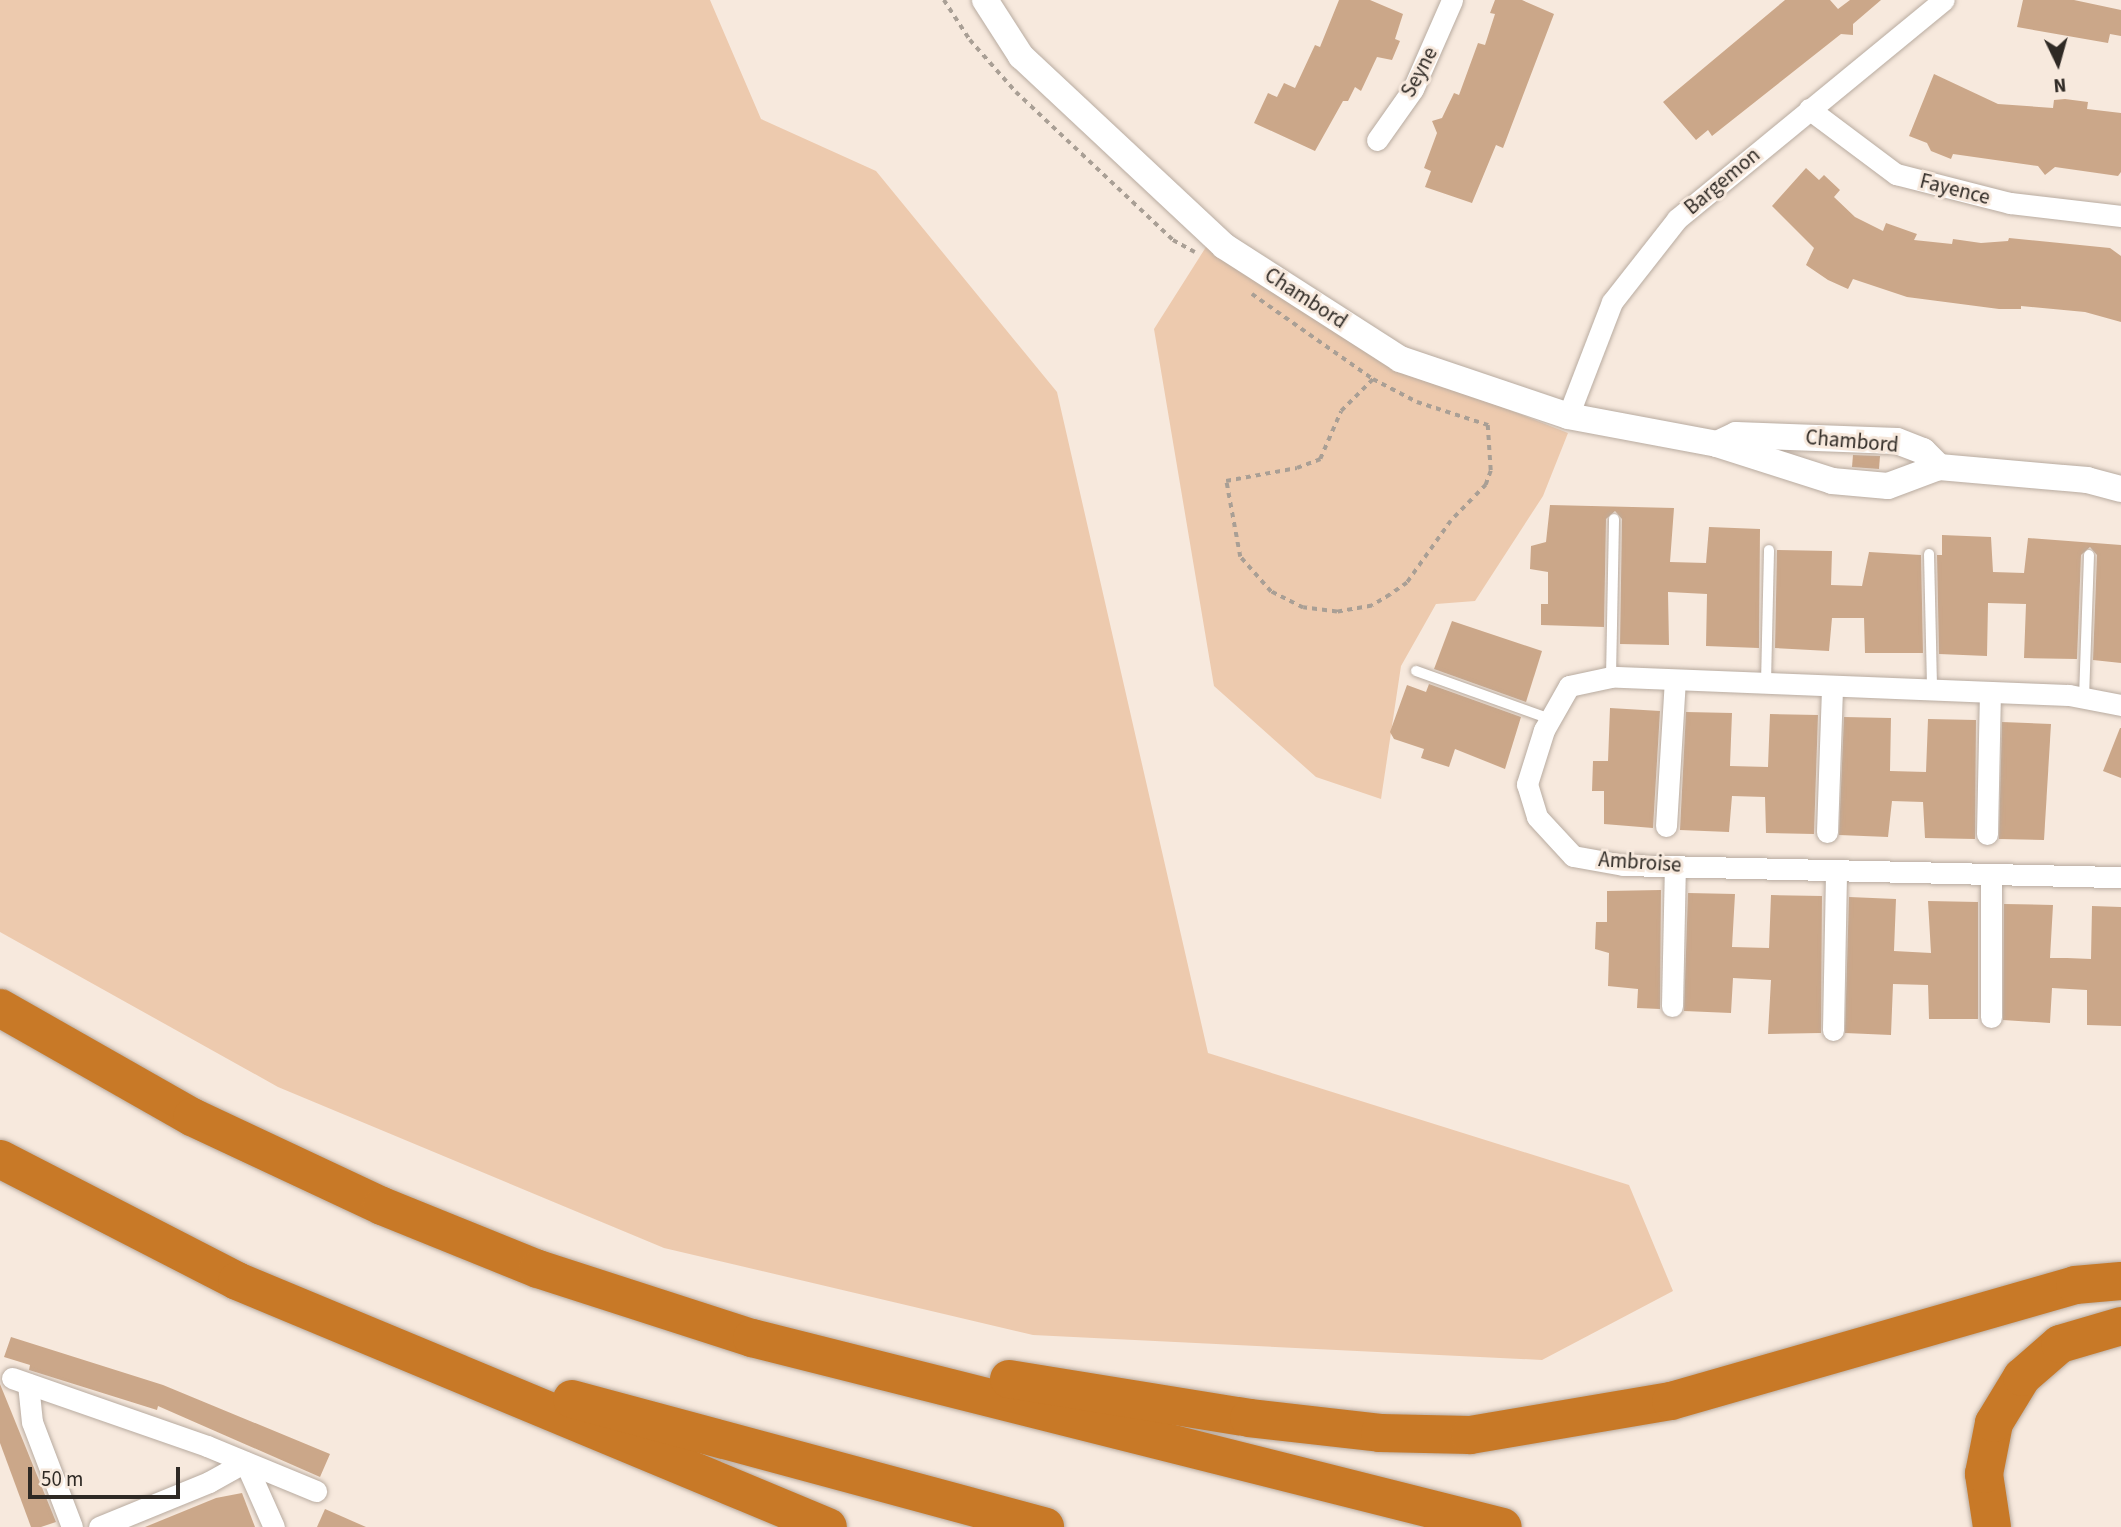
<!DOCTYPE html>
<html>
<head>
<meta charset="utf-8">
<style>
  body { margin:0 }
  #map { position:relative; width:2121px; height:1527px; overflow:hidden; background:#f7e9dd; font-family:"Source Sans 3",sans-serif }
  div>[style] { position:absolute }
  [style*='--x'] { left:calc(var(--x)*1px); top:calc(var(--y)*1px); width:calc(var(--w)*1px); rotate:calc(var(--a)*1deg) }
  .green>* { inset:0; background:#edcaae }
  .building>* { inset:0; background:#cba789 }
  .path>* { height:3.5px; margin-top:-1.75px; transform-origin:0; background:repeating-linear-gradient(90deg,#a99f95 0 5px,transparent 0 10px) }
  .roads { filter:drop-shadow(0 0 2px #b8aba0) drop-shadow(0 0 2px #b8aba0) }
  .service>* { height:10px; margin:-5px; padding:0 5px; transform-origin:5px; border-radius:5px; background:#fff }
  .minor>* { height:21px; margin:-10.5px; padding:0 10.5px; transform-origin:10.5px; border-radius:10.5px; background:#fff }
  .tertiary>* { height:26px; margin:-13px; padding:0 13px; transform-origin:13px; border-radius:13px; background:#fff }
  .motorway>* { height:38px; margin:-19px; padding:0 19px; transform-origin:19px; border-radius:19px; background:#c87927 }
  span { translate:-50% -50%; white-space:nowrap; text-align:center; line-height:1.15; -webkit-text-stroke:6px #f7e9dd; paint-order:stroke }
  .street-label { font-size:21px; color:#2e2924 }
  .north { position:absolute; left:2023px; top:28px; width:70px; height:70px; -webkit-text-stroke:5px #f7e9dd; paint-order:stroke; rotate:175deg; font-size:19px; font-weight:700; line-height:28px; text-align:center; color:#2e2924 }
  .north::after { content:''; display:block; margin:auto; width:24px; height:32px; background:#2e2924; clip-path:polygon(50% 0,100% 100%,50% 72%,0 100%) }
  .scale { position:absolute; left:28px; top:1467px; width:152px; height:32px; box-sizing:border-box; border:4px solid #2e2924; border-top:0; padding-left:9px; font-size:21px; line-height:24px; white-space:nowrap; color:#2e2924; -webkit-text-stroke:5px #f7e9dd; paint-order:stroke }
</style>
</head>
<body>
<div id="map">
  <div class="green">
    <div style="clip-path:polygon(0 0,710px 0,761px 119px,876px 171px,1057px 392px,1208px 1053px,1629px 1185px,1673px 1291px,1542px 1360px,1033px 1335px,664px 1248px,278px 1087px,0 932px)"></div>
    <div style="clip-path:polygon(1206px 247px,1372px 356px,1568px 433px,1543px 496px,1475px 601px,1436px 604px,1401px 666px,1381px 799px,1316px 777px,1214px 686px,1154px 329px)"></div>
  </div>
  <div class="building">
    <div style="clip-path:polygon(1339px 0,1370px 0,1403px 14px,1395px 39px,1400px 41px,1392px 60px,1377px 57px,1361px 91px,1355px 87px,1348px 101px,1343px 101px,1315px 151px,1254px 123px,1268px 93px,1277px 97px,1284px 83px,1295px 88px,1315px 45px,1320px 47px)"></div>
    <div style="clip-path:polygon(1495px 0,1522px 0,1554px 14px,1503px 148px,1496px 145px,1472px 203px,1425px 187px,1431px 171px,1424px 168px,1437px 133px,1432px 121px,1442px 118px,1454px 93px,1459px 95px,1478px 43px,1485px 45px,1495px 14px,1490px 13px)"></div>
    <div style="clip-path:polygon(1785px 0,1830px 0,1838px 9px,1850px 0,1881px 0,1853px 24px,1853px 35px,1841px 34px,1712px 136px,1708px 130px,1696px 140px,1663px 102px)"></div>
    <div style="clip-path:polygon(2023px 0,2074px 0,2121px 10px,2121px 36px,2110px 34px,2108px 43px,2017px 27px)"></div>
    <div style="clip-path:polygon(1934px 74px,1998px 104px,2053px 108px,2054px 100px,2065px 99px,2088px 102px,2087px 109px,2121px 113px,2121px 172px,2118px 176px,2055px 167px,2045px 175px,2038px 166px,1953px 154px,1951px 159px,1931px 151px,1927px 143px,1909px 136px)"></div>
    <div style="clip-path:polygon(1806px 168px,1819px 180px,1824px 175px,1840px 190px,1834px 197px,1855px 217px,1883px 231px,1886px 223px,1917px 234px,1914px 240px,1952px 244px,1953px 239px,1981px 243px,2008px 241px,2009px 238px,2110px 248px,2121px 256px,2121px 322px,2085px 312px,2021px 306px,2021px 309px,1999px 309px,1907px 297px,1853px 279px,1848px 289px,1828px 280px,1806px 265px,1814px 248px,1772px 206px)"></div>
    <div style="clip-path:polygon(1853px 455px,1880px 456px,1879px 469px,1852px 467px)"></div>
    <div style="clip-path:polygon(1550px 505px,1674px 508px,1670px 562px,1706px 563px,1709px 527px,1760px 529px,1759px 648px,1706px 646px,1707px 594px,1668px 592px,1669px 645px,1620px 644px,1622px 519px,1615px 511px,1606px 519px,1604px 627px,1541px 625px,1541px 604px,1548px 604px,1548px 572px,1530px 569px,1531px 546px,1546px 542px)"></div>
    <div style="clip-path:polygon(1942px 535px,1991px 537px,1993px 572px,2024px 573px,2028px 538px,2121px 545px,2121px 663px,2093px 660px,2097px 555px,2090px 547px,2081px 555px,2077px 659px,2024px 658px,2026px 604px,1988px 603px,1987px 656px,1939px 654px,1937px 555px,1942px 555px)"></div>
    <div style="clip-path:polygon(1777px 550px,1832px 551px,1831px 585px,1862px 586px,1869px 552px,1921px 555px,1923px 653px,1865px 653px,1864px 618px,1832px 618px,1829px 651px,1775px 648px)"></div>
    <div style="clip-path:polygon(1452px 621px,1542px 651px,1526px 702px,1434px 669px)"></div>
    <div style="clip-path:polygon(1429px 684px,1521px 717px,1505px 769px,1455px 749px,1449px 767px,1421px 758px,1424px 749px,1394px 739px,1390px 732px,1407px 685px,1426px 692px)"></div>
    <div style="clip-path:polygon(1610px 708px,1660px 711px,1653px 828px,1604px 824px,1604px 791px,1592px 791px,1593px 761px,1608px 761px)"></div>
    <div style="clip-path:polygon(1686px 712px,1732px 713px,1730px 766px,1768px 767px,1770px 714px,1818px 715px,1814px 834px,1766px 833px,1765px 797px,1732px 796px,1729px 832px,1680px 830px)"></div>
    <div style="clip-path:polygon(1844px 717px,1891px 718px,1890px 771px,1926px 772px,1928px 719px,1976px 720px,1975px 839px,1925px 838px,1923px 802px,1892px 801px,1888px 837px,1839px 835px)"></div>
    <div style="clip-path:polygon(2002px 722px,2051px 724px,2044px 840px,1999px 839px)"></div>
    <div style="clip-path:polygon(2120px 728px,2121px 728px,2121px 778px,2103px 771px)"></div>
    <div style="clip-path:polygon(1661px 890px,1660px 1009px,1637px 1008px,1638px 989px,1608px 986px,1609px 953px,1595px 949px,1596px 922px,1607px 922px,1607px 891px)"></div>
    <div style="clip-path:polygon(1688px 893px,1735px 894px,1732px 947px,1769px 948px,1771px 895px,1822px 896px,1821px 1033px,1768px 1034px,1771px 980px,1733px 978px,1731px 1013px,1684px 1011px)"></div>
    <div style="clip-path:polygon(1849px 897px,1896px 899px,1894px 951px,1931px 953px,1928px 901px,1978px 902px,1978px 1019px,1929px 1019px,1928px 985px,1893px 984px,1891px 1035px,1845px 1033px)"></div>
    <div style="clip-path:polygon(2004px 904px,2053px 905px,2050px 958px,2067px 958px,2091px 959px,2092px 906px,2121px 907px,2121px 1026px,2087px 1025px,2087px 990px,2052px 988px,2050px 1023px,2003px 1020px)"></div>
    <div style="clip-path:polygon(11px 1337px,163px 1385px,330px 1454px,320px 1477px,158px 1406px,157px 1410px,29px 1370px,30px 1365px,4px 1357px)"></div>
    <div style="clip-path:polygon(0 1384px,56px 1522px,41px 1527px,31px 1527px,0 1443px)"></div>
    <div style="clip-path:polygon(242px 1493px,255px 1527px,145px 1527px,216px 1498px)"></div>
    <div style="clip-path:polygon(325px 1509px,366px 1527px,317px 1527px)"></div>
  </div>
  <div class="path">
    <div style="--x:944;--y:0;--w:48;--a:57"></div>
    <div style="--x:970;--y:40;--w:69;--a:48.5"></div>
    <div style="--x:1016;--y:92;--w:216;--a:43.3"></div>
    <div style="--x:1173;--y:240;--w:25;--a:29"></div>
    <div style="--x:1252;--y:294;--w:148;--a:35.1"></div>
    <div style="--x:1373;--y:379;--w:50;--a:27.6"></div>
    <div style="--x:1417;--y:402;--w:75;--a:17.9"></div>
    <div style="--x:1488;--y:425;--w:46;--a:86.3"></div>
    <div style="--x:1491;--y:471;--w:15;--a:110"></div>
    <div style="--x:1486;--y:485;--w:50;--a:134.2"></div>
    <div style="--x:1451;--y:521;--w:76;--a:125.4"></div>
    <div style="--x:1407;--y:583;--w:21;--a:145"></div>
    <div style="--x:1390;--y:595;--w:21;--a:149"></div>
    <div style="--x:1372;--y:606;--w:36;--a:170"></div>
    <div style="--x:1337;--y:612;--w:34;--a:-173"></div>
    <div style="--x:1303;--y:608;--w:36;--a:-153"></div>
    <div style="--x:1271;--y:592;--w:47;--a:-131.5"></div>
    <div style="--x:1240;--y:557;--w:77;--a:-100.4"></div>
    <div style="--x:1226;--y:481;--w:72;--a:-10.4"></div>
    <div style="--x:1297;--y:468;--w:25;--a:-21"></div>
    <div style="--x:1320;--y:459;--w:52;--a:-66.4"></div>
    <div style="--x:1341;--y:411;--w:45;--a:-45"></div>
  </div>
  <div class="roads">
    <div class="service">
      <div style="--x:1929;--y:554;--w:136;--a:88.7"></div>
      <div style="--x:1416;--y:671;--w:142;--a:19.7"></div>
      <div style="--x:1611;--y:677;--w:158;--a:-88.9"></div>
      <div style="--x:1766;--y:683;--w:133;--a:-88.7"></div>
      <div style="--x:2084;--y:698;--w:143;--a:-88"></div>
    </div>
    <div class="minor">
      <div style="--x:1809;--y:109;--w:109;--a:36.8"></div>
      <div style="--x:1896;--y:174;--w:118;--a:14.3"></div>
      <div style="--x:2010;--y:203;--w:112;--a:6.7"></div>
      <div style="--x:1377;--y:140;--w:62;--a:-54.8"></div>
      <div style="--x:1413;--y:89;--w:97;--a:-66.3"></div>
      <div style="--x:1568;--y:416;--w:122;--a:-68.9"></div>
      <div style="--x:1612;--y:302;--w:105;--a:-51.9"></div>
      <div style="--x:1677;--y:219;--w:345;--a:-39.4"></div>
      <div style="--x:2121;--y:705;--w:53;--a:-169.1"></div>
      <div style="--x:2069;--y:695;--w:458;--a:-177.7"></div>
      <div style="--x:1611;--y:677;--w:43;--a:167.9"></div>
      <div style="--x:1569;--y:686;--w:51;--a:119.6"></div>
      <div style="--x:1544;--y:730;--w:57;--a:107.5"></div>
      <div style="--x:1527;--y:784;--w:34;--a:73"></div>
      <div style="--x:1537;--y:817;--w:53;--a:47.3"></div>
      <div style="--x:1573;--y:856;--w:51;--a:10.2"></div>
      <div style="--x:1623;--y:865;--w:498;--a:1.4"></div>
      <div style="--x:1666;--y:826;--w:146;--a:-86.5"></div>
      <div style="--x:1827;--y:832;--w:146;--a:-88"></div>
      <div style="--x:1987;--y:834;--w:142;--a:-88.8"></div>
      <div style="--x:1672;--y:1006;--w:140;--a:-88.8"></div>
      <div style="--x:1991;--y:1017;--w:143;--a:-90"></div>
      <div style="--x:1833;--y:1030;--w:160;--a:-88.9"></div>
      <div style="--x:12;--y:1378;--w:207;--a:19.2"></div>
      <div style="--x:207;--y:1446;--w:118;--a:22.4"></div>
      <div style="--x:28;--y:1384;--w:38;--a:84"></div>
      <div style="--x:32;--y:1422;--w:112;--a:69.1"></div>
      <div style="--x:99;--y:1527;--w:119;--a:-22.2"></div>
      <div style="--x:209;--y:1482;--w:41;--a:-29.1"></div>
      <div style="--x:245;--y:1462;--w:71;--a:66"></div>
    </div>
    <div class="tertiary">
      <div style="--x:985;--y:0;--w:67;--a:57.3"></div>
      <div style="--x:1021;--y:56;--w:278;--a:43.1"></div>
      <div style="--x:1224;--y:246;--w:209;--a:32.7"></div>
      <div style="--x:1400;--y:359;--w:177;--a:18.7"></div>
      <div style="--x:1568;--y:416;--w:152;--a:10.6"></div>
      <div style="--x:1717;--y:444;--w:121;--a:17.8"></div>
      <div style="--x:1832;--y:481;--w:56;--a:5.1"></div>
      <div style="--x:1888;--y:486;--w:54;--a:-20.4"></div>
      <div style="--x:1939;--y:467;--w:149;--a:5"></div>
      <div style="--x:2087;--y:480;--w:35;--a:15"></div>
      <div style="--x:1717;--y:444;--w:21;--a:-25"></div>
      <div style="--x:1736;--y:435;--w:161;--a:2.1"></div>
      <div style="--x:1897;--y:441;--w:28;--a:21"></div>
      <div style="--x:1923;--y:451;--w:23;--a:45"></div>
    </div>
    <div class="motorway">
      <div style="--x:0;--y:1008;--w:221;--a:29.6"></div>
      <div style="--x:192;--y:1117;--w:210;--a:25.1"></div>
      <div style="--x:382;--y:1206;--w:168;--a:22"></div>
      <div style="--x:538;--y:1269;--w:225;--a:17.9"></div>
      <div style="--x:752;--y:1338;--w:774;--a:14.13"></div>
      <div style="--x:0;--y:1159;--w:267;--a:27.2"></div>
      <div style="--x:237;--y:1281;--w:640;--a:22.6"></div>
      <div style="--x:1009;--y:1379;--w:243;--a:9.2"></div>
      <div style="--x:1249;--y:1418;--w:132;--a:6.5"></div>
      <div style="--x:1380;--y:1433;--w:90;--a:1.3"></div>
      <div style="--x:1470;--y:1435;--w:204;--a:-9.6"></div>
      <div style="--x:1671;--y:1401;--w:420;--a:-16"></div>
      <div style="--x:2075;--y:1285;--w:46;--a:-5"></div>
      <div style="--x:572;--y:1399;--w:490;--a:15.1"></div>
      <div style="--x:1992;--y:1527;--w:54;--a:-98.6"></div>
      <div style="--x:1984;--y:1474;--w:52;--a:-78.9"></div>
      <div style="--x:1994;--y:1423;--w:54;--a:-58.7"></div>
      <div style="--x:2022;--y:1377;--w:50;--a:-41"></div>
      <div style="--x:2060;--y:1344;--w:64;--a:-16.4"></div>
    </div>
  </div>
  <div class="street-label">
    <span style="left:1419px;top:72px;rotate:-62deg">Seyne</span>
    <span style="left:1722px;top:181px;rotate:-40deg">Bargemon</span>
    <span style="left:1955px;top:189px;rotate:14deg">Fayence</span>
    <span style="left:1306px;top:298px;rotate:33deg">Chambord</span>
    <span style="left:1852px;top:441px;rotate:5deg">Chambord</span>
    <span style="left:1640px;top:862px;rotate:4deg">Ambroise</span>
  </div>
  <div class="north">N</div>
  <div class="scale">50 m</div>
</div>
</body>
</html>
